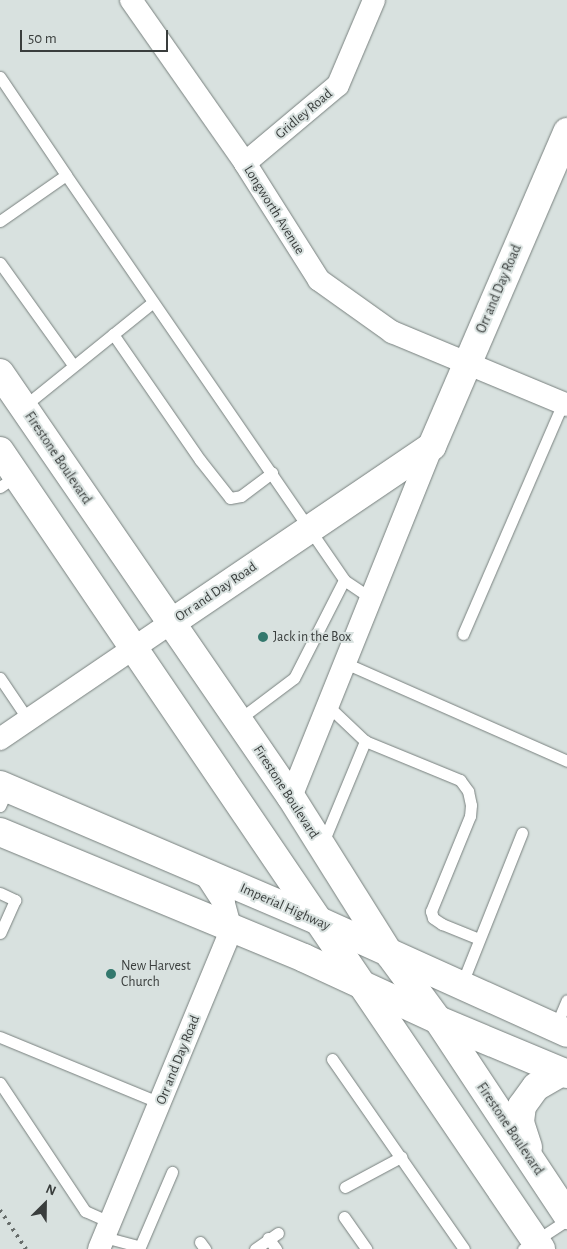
<!DOCTYPE html>
<html>
<head>
<meta charset="utf-8">
<style>
  body { margin:0 }
  #map { position:relative; width:567px; height:1249px; overflow:hidden; background:#d8e1df; font-family:"Alegreya Sans",sans-serif }
  div>[style] { position:absolute }
  [style*='--x'] { left:calc(var(--x)*1px); top:calc(var(--y)*1px); width:calc(var(--w)*1px); rotate:calc(var(--a)*1deg) }
  .roads { filter:drop-shadow(0 0 1px #78807e) drop-shadow(0 0 1px #78807e) }
  .lane>* { height:11px; margin:-5.5px; padding:0 5.5px; transform-origin:5.5px; border-radius:5.5px; background:#fff }
  .street>* { height:22px; margin:-11px; padding:0 11px; transform-origin:11px; border-radius:11px; background:#fff }
  .secondary>* { height:28px; margin:-14px; padding:0 14px; transform-origin:14px; border-radius:14px; background:#fff }
  .primary>* { height:28px; margin:-14px; padding:0 14px; transform-origin:14px; border-radius:14px; background:#fff }
  .rail>* { height:4px; margin-top:-2px; transform-origin:0; background:repeating-linear-gradient(90deg,#676d6b 0 2.5px,transparent 0 7.5px) }
  .dots>* { width:14px; height:14px; translate:-50% -50%; box-sizing:border-box; border:2px solid #d8e1df; border-radius:50% }
  span { translate:-50% -50%; white-space:nowrap; text-align:center; line-height:1.15; -webkit-text-stroke:4px #d8e1df; paint-order:stroke }
  .street-label { font-size:14px; color:#3a3e3d }
  .poi-label { font-size:14px; color:#3a3e3d }
  .left { translate:0 -50%; text-align:left }
  .north { position:absolute; left:20px; top:1179px; width:50px; height:50px; -webkit-text-stroke:4px #d8e1df; paint-order:stroke; rotate:23deg; font-size:14px; font-weight:700; line-height:20px; text-align:center; color:#3a3e3d }
  .north::after { content:''; display:block; margin:auto; width:18px; height:22px; background:#3a3e3d; clip-path:polygon(50% 0,100% 100%,50% 72%,0 100%) }
  .scale { position:absolute; left:20px; top:30px; width:148px; height:22px; box-sizing:border-box; border:2px solid #3a3e3d; border-top:0; padding-left:6px; font-size:15px; line-height:18px; white-space:nowrap; color:#3a3e3d; -webkit-text-stroke:4px #d8e1df; paint-order:stroke }
</style>
</head>
<body>
<div id="map">
  <div class="roads">
    <div class="lane">
      <div style="--x:0;--y:77;--w:118;--a:56"></div>
      <div style="--x:0;--y:221;--w:80;--a:-34.9"></div>
      <div style="--x:66;--y:175;--w:491;--a:55.5"></div>
      <div style="--x:344;--y:580;--w:110;--a:117"></div>
      <div style="--x:294;--y:678;--w:70;--a:143.1"></div>
      <div style="--x:0;--y:263;--w:125;--a:54.4"></div>
      <div style="--x:113;--y:334;--w:153;--a:55.4"></div>
      <div style="--x:200;--y:460;--w:48;--a:51.7"></div>
      <div style="--x:230;--y:498;--w:11;--a:-10"></div>
      <div style="--x:241;--y:496;--w:39;--a:-37"></div>
      <div style="--x:23;--y:407;--w:167;--a:-38.9"></div>
      <div style="--x:0;--y:487;--w:21;--a:-35"></div>
      <div style="--x:344;--y:580;--w:32;--a:34"></div>
      <div style="--x:463;--y:634;--w:252;--a:-66.6"></div>
      <div style="--x:345;--y:663;--w:243;--a:23.8"></div>
      <div style="--x:0;--y:678;--w:48;--a:56"></div>
      <div style="--x:327;--y:705;--w:52;--a:43.5"></div>
      <div style="--x:365;--y:741;--w:103;--a:22.3"></div>
      <div style="--x:460;--y:780;--w:14;--a:54"></div>
      <div style="--x:468;--y:791;--w:14;--a:78"></div>
      <div style="--x:471;--y:805;--w:11;--a:95"></div>
      <div style="--x:470;--y:816;--w:103;--a:112.3"></div>
      <div style="--x:431;--y:911;--w:7;--a:74"></div>
      <div style="--x:433;--y:918;--w:11;--a:34"></div>
      <div style="--x:442;--y:924;--w:40;--a:22"></div>
      <div style="--x:0;--y:806;--w:20;--a:-66"></div>
      <div style="--x:322;--y:845;--w:113;--a:-67.5"></div>
      <div style="--x:0;--y:893;--w:17;--a:25"></div>
      <div style="--x:15;--y:900;--w:36;--a:114"></div>
      <div style="--x:461;--y:986;--w:165;--a:-68.3"></div>
      <div style="--x:555;--y:1028;--w:30;--a:-67"></div>
      <div style="--x:0;--y:1037;--w:173;--a:22.4"></div>
      <div style="--x:332;--y:1059;--w:231;--a:55.2"></div>
      <div style="--x:0;--y:1083;--w:154;--a:56.4"></div>
      <div style="--x:85;--y:1211;--w:27;--a:24"></div>
      <div style="--x:345;--y:1187;--w:64;--a:-28.2"></div>
      <div style="--x:344;--y:1217;--w:39;--a:55"></div>
      <div style="--x:104;--y:1237;--w:35;--a:15"></div>
      <div style="--x:268;--y:1238;--w:14;--a:54"></div>
      <div style="--x:200;--y:1242;--w:9;--a:54"></div>
      <div style="--x:139;--y:1249;--w:84;--a:-66.8"></div>
      <div style="--x:255;--y:1249;--w:28;--a:-35"></div>
      <div style="--x:523;--y:1249;--w:53;--a:-33.4"></div>
    </div>
    <div class="street">
      <div style="--x:131;--y:0;--w:199;--a:55"></div>
      <div style="--x:245;--y:163;--w:138;--a:57.7"></div>
      <div style="--x:319;--y:280;--w:90;--a:35.5"></div>
      <div style="--x:392;--y:332;--w:190;--a:22.6"></div>
      <div style="--x:245;--y:163;--w:121;--a:-40"></div>
      <div style="--x:338;--y:85;--w:92;--a:-67"></div>
      <div style="--x:0;--y:739;--w:207;--a:-34.2"></div>
      <div style="--x:291;--y:797;--w:378;--a:-68.1"></div>
      <div style="--x:99;--y:1249;--w:345;--a:-67.5"></div>
      <div style="--x:231;--y:930;--w:28;--a:-105"></div>
      <div style="--x:224;--y:903;--w:37;--a:-123"></div>
    </div>
    <div class="secondary">
      <div style="--x:171;--y:623;--w:315;--a:-34.1"></div>
      <div style="--x:432;--y:446;--w:342;--a:-66.7"></div>
    </div>
    <div class="primary">
      <div style="--x:0;--y:373;--w:514;--a:55.54"></div>
      <div style="--x:291;--y:797;--w:186;--a:57.9"></div>
      <div style="--x:390;--y:955;--w:81;--a:53.6"></div>
      <div style="--x:438;--y:1020;--w:234;--a:56.5"></div>
      <div style="--x:0;--y:451;--w:964;--a:55.86"></div>
      <div style="--x:0;--y:785;--w:345;--a:23.1"></div>
      <div style="--x:317;--y:920;--w:274;--a:24.3"></div>
      <div style="--x:0;--y:832;--w:329;--a:22.5"></div>
      <div style="--x:304;--y:958;--w:148;--a:24.8"></div>
      <div style="--x:438;--y:1020;--w:140;--a:22.7"></div>
      <div style="--x:528;--y:1147;--w:26;--a:-108"></div>
      <div style="--x:520;--y:1122;--w:16;--a:-83"></div>
      <div style="--x:522;--y:1106;--w:24;--a:-54"></div>
      <div style="--x:536;--y:1087;--w:30;--a:-30"></div>
    </div>
  </div>
  <div class="rail">
    <div style="--x:0;--y:1210;--w:47;--a:56.3"></div>
  </div>
  <div class="dots">
    <div style="left:263px;top:637px;background:#33786d"></div>
    <div style="left:111px;top:974px;background:#33786d"></div>
  </div>
  <div class="street-label">
    <span style="left:304px;top:114px;rotate:-40deg">Gridley Road</span>
    <span style="left:274px;top:210px;rotate:58deg">Longworth Avenue</span>
    <span style="left:499px;top:289px;rotate:-67deg">Orr and Day Road</span>
    <span style="left:58px;top:458px;rotate:56deg">Firestone Boulevard</span>
    <span style="left:216px;top:592px;rotate:-34deg">Orr and Day Road</span>
    <span style="left:286px;top:792px;rotate:57deg">Firestone Boulevard</span>
    <span style="left:285px;top:907px;rotate:24deg">Imperial Highway</span>
    <span style="left:178px;top:1060px;rotate:-68deg">Orr and Day Road</span>
    <span style="left:510px;top:1129px;rotate:56deg">Firestone Boulevard</span>
  </div>
  <div class="poi-label">
    <span class="left" style="left:273px;top:637px">Jack in the Box</span>
    <span class="left" style="left:121px;top:974px">New Harvest<br>Church</span>
  </div>
  <div class="north">N</div>
  <div class="scale">50 m</div>
</div>
</body>
</html>
